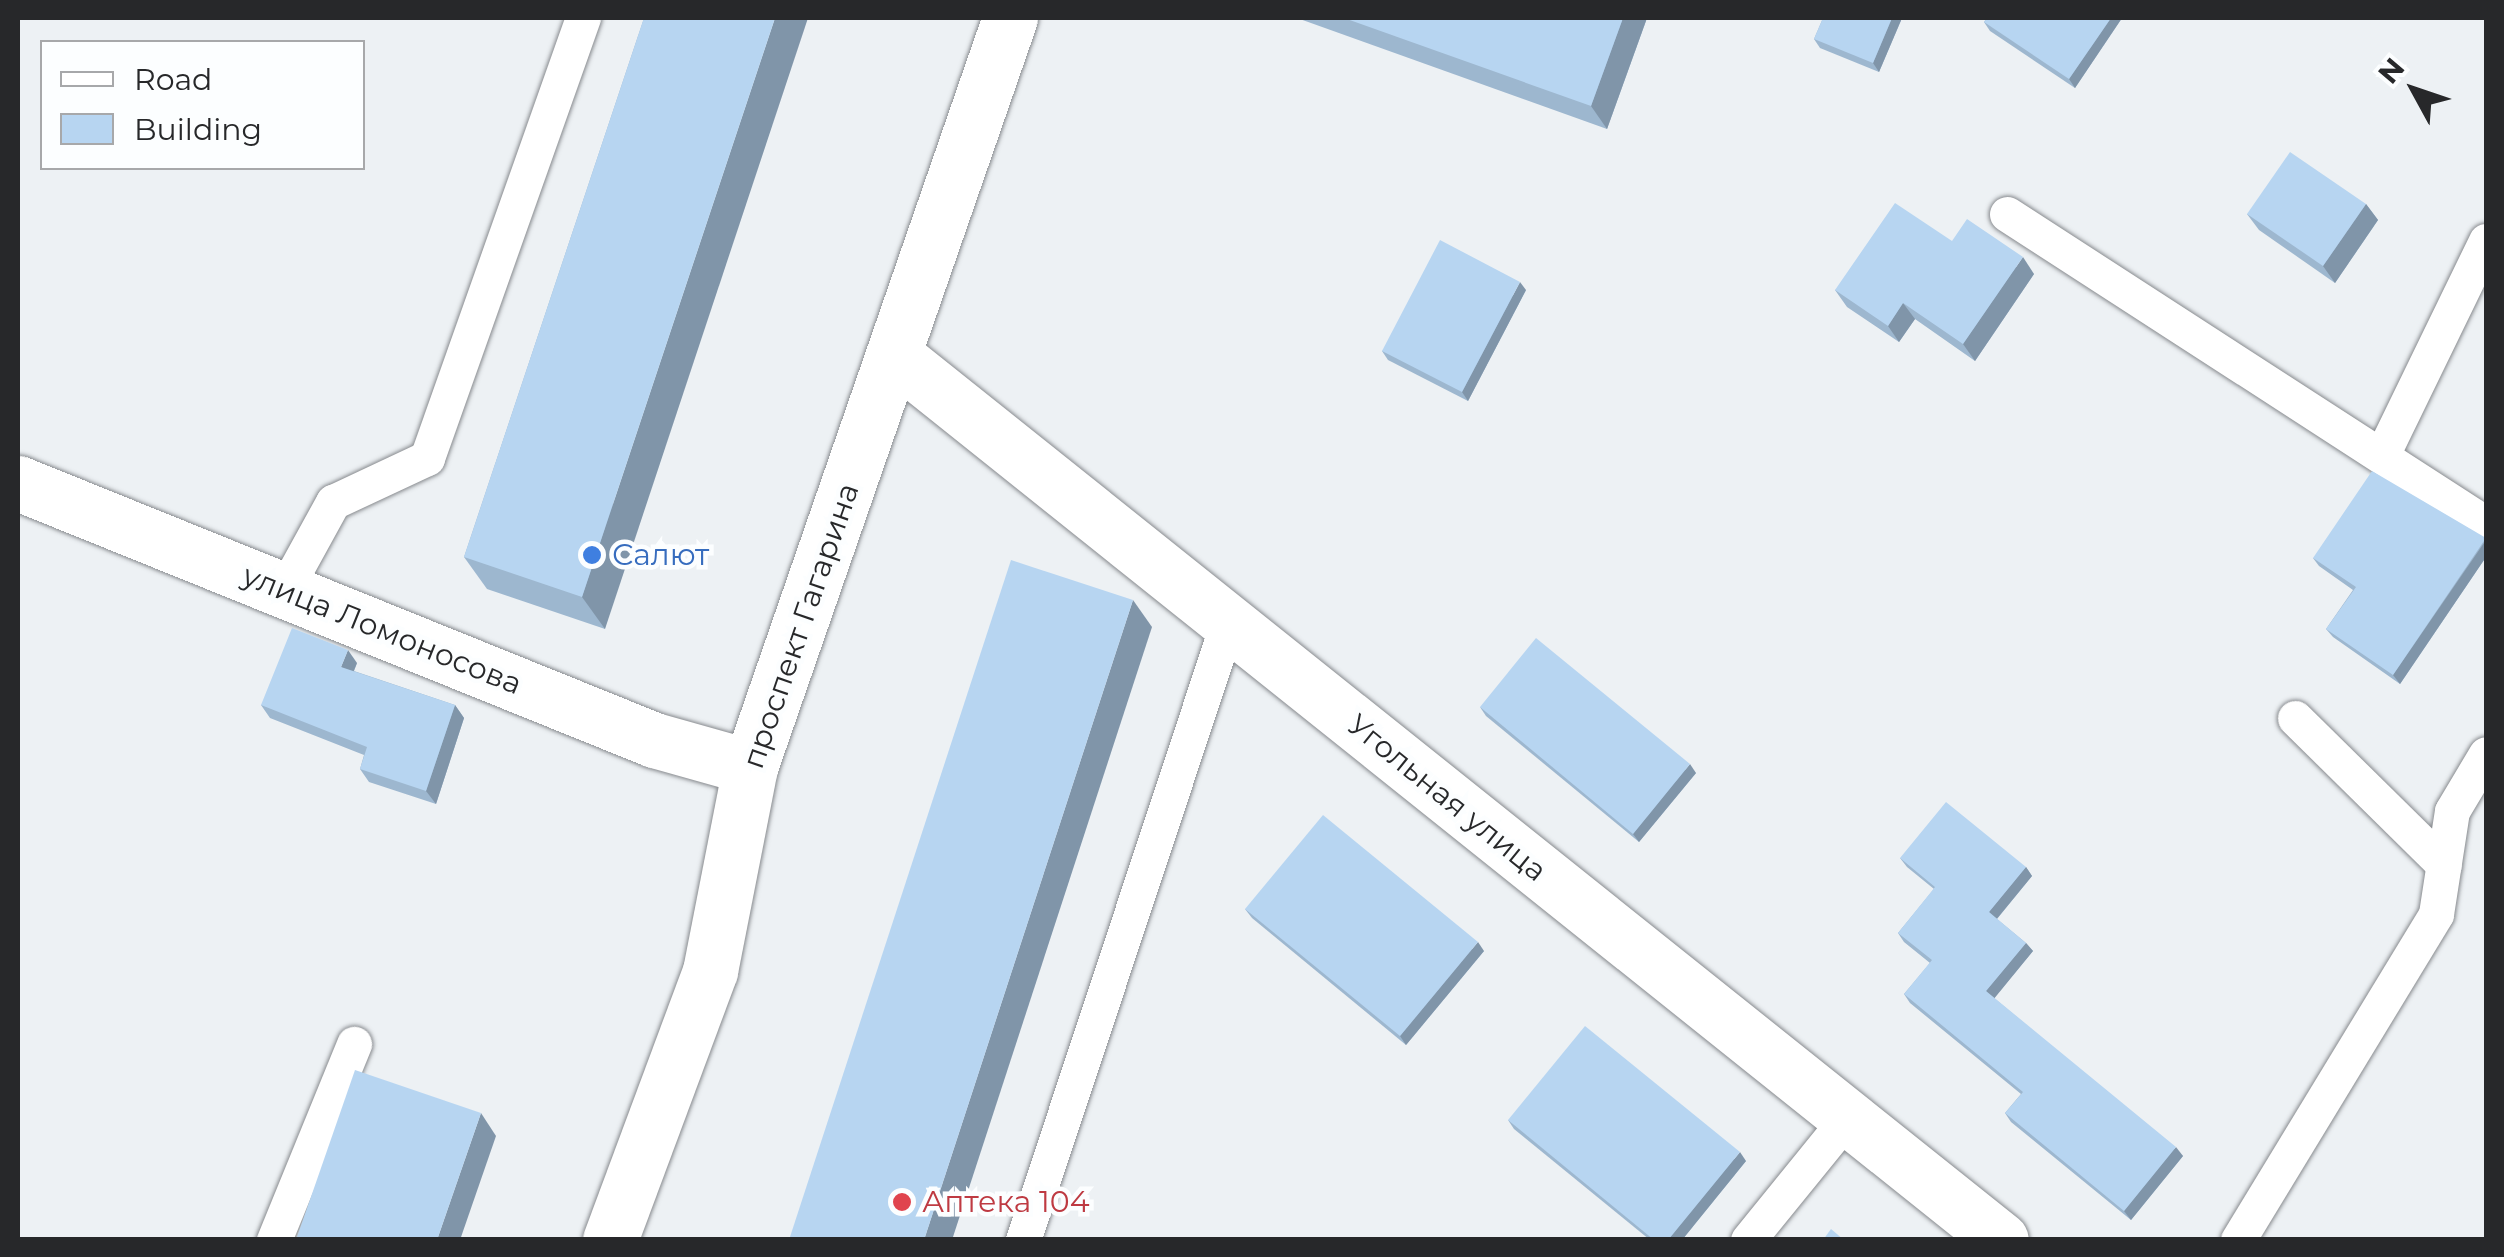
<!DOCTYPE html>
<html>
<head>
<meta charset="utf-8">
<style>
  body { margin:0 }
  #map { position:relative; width:2504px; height:1257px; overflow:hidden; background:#edf1f4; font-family:Montserrat,sans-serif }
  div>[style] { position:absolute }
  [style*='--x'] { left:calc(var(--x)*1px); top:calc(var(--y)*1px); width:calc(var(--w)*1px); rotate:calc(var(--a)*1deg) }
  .roads { filter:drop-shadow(0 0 2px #878a8e) drop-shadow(0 0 2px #878a8e) }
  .lane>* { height:35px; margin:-17.5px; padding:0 17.5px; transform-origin:17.5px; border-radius:17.5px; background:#fff }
  .street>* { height:55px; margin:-27.5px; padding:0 27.5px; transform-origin:27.5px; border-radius:27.5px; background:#fff }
  .secondary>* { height:55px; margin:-27.5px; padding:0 27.5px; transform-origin:27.5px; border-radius:27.5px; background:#fff }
  .wall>* { inset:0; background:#9db7cf }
  .shaded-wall>* { inset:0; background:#8095a9 }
  .building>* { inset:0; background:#b7d5f1 }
  .dots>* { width:28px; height:28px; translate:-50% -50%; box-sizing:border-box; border:5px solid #fcfeff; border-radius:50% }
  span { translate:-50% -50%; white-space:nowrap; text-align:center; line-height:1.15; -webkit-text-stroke:9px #fcfeff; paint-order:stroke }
  .shop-label { font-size:30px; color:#366cbe }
  .left { translate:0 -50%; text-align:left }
  .street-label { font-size:30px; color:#27282a }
  .health-label { font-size:30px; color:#be3a42 }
  .frame { position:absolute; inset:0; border:20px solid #27282a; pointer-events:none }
  .legend { position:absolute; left:40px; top:40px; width:325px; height:130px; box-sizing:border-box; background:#fcfeff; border:2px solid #a7a8aa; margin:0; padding:12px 18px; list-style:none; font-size:30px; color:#27282a }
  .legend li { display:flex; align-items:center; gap:20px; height:50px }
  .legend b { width:50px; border:2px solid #a7a8aa }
  .north { position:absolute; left:2364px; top:40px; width:100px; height:100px; -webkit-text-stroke:8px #fcfeff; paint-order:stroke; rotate:310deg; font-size:28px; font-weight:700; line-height:40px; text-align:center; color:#27282a }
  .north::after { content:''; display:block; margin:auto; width:35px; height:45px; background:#27282a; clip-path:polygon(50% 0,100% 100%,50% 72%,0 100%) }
</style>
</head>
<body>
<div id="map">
  <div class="roads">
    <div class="lane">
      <div style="--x:2007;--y:214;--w:571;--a:32.91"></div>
      <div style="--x:2382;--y:455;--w:238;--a:-64.1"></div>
      <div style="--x:284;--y:591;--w:102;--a:-61.2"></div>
      <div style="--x:333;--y:502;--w:104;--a:-25.1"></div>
      <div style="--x:427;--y:458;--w:467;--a:-70.5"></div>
      <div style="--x:2295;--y:718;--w:209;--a:44.6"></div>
      <div style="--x:274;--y:1240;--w:212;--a:-67.8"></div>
      <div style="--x:1023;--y:1240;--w:651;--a:-71.65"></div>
      <div style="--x:1748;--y:1240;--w:157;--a:-50.9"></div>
      <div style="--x:2238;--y:1240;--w:381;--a:-58.7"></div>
      <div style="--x:2436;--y:914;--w:104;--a:-81.2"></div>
      <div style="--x:2452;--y:811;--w:66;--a:-59.2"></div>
    </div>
    <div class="street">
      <div style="--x:894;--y:355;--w:1417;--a:38.64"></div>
      <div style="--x:18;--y:483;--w:686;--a:22"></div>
      <div style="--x:654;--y:740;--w:100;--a:15.7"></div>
    </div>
    <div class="secondary">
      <div style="--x:610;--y:1240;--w:287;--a:-69.6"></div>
      <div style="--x:710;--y:971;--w:208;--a:-78.9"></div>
      <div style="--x:750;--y:767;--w:793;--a:-70.86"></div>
    </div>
  </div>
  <div class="wall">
    <div style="clip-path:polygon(644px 18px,605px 629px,487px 589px,464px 557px)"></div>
    <div style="clip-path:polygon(1297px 18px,1647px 18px,1607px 129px)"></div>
    <div style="clip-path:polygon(1823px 18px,1902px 18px,1879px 72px,1820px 48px,1814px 39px)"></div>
    <div style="clip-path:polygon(1987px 18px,2122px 18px,2075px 88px,1990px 31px,1984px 22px)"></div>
    <div style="clip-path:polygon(2366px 204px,2378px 220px,2335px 283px,2259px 230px,2247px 214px)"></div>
    <div style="clip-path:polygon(1952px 241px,2034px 274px,1975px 361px,1915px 319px,1899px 342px,1847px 307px,1835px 290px)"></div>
    <div style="clip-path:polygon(1526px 290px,1468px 401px,1388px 360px,1382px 351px)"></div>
    <div style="clip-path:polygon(2486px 538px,2486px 557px,2400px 684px,2333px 637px,2326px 629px,2353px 590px,2319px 566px,2313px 558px)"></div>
    <div style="clip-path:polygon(357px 663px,354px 671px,455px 705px,464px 718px,436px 804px,369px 782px,360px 769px,364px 755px,270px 718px,261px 705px)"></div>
    <div style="clip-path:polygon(1480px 707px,1696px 773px,1639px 842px,1486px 716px)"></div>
    <div style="clip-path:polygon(1900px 858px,2026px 867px,2032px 876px,1997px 919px,2026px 943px,2033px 951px,1994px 998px,2183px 1156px,2131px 1220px,2011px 1122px,2005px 1113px,2021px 1094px,1910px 1003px,1904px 994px,1930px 963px,1904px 942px,1898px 933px,1934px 889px,1907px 867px)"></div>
    <div style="clip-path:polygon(1245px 909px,1484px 951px,1406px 1045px,1252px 918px)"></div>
    <div style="clip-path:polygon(1508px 1120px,1746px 1161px,1682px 1240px,1650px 1240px,1514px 1129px)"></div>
  </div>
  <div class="shaded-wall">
    <div style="clip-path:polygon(775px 18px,808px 18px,605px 629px,582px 597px)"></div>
    <div style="clip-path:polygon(1623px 18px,1647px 18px,1607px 129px,1591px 106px)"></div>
    <div style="clip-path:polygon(1892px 18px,1902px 18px,1879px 72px,1873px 63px)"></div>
    <div style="clip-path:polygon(2111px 18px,2122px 18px,2075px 88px,2069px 79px)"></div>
    <div style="clip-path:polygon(2366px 204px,2378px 220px,2335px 283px,2323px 266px)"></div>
    <div style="clip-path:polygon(2023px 257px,2034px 274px,1975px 361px,1963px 344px)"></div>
    <div style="clip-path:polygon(1520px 282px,1526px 290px,1468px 401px,1462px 392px)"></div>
    <div style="clip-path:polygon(1903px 303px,1915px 319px,1899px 342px,1888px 326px)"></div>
    <div style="clip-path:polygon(2486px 540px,2486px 557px,2400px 684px,2393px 675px)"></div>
    <div style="clip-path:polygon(1133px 600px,1152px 627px,952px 1240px,924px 1240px)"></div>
    <div style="clip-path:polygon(348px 650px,357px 663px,350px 680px,341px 667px)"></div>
    <div style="clip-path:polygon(455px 705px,464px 718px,436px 804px,426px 791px)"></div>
    <div style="clip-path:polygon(1690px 764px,1696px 773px,1639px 842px,1633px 834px)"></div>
    <div style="clip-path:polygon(2026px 867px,2032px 876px,1995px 921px,1989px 912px)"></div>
    <div style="clip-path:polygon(1478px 942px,1484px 951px,1406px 1045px,1400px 1036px)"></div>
    <div style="clip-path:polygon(2026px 943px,2033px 951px,1993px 1000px,1986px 991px)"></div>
    <div style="clip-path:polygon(481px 1113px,496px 1136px,460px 1240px,437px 1240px)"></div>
    <div style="clip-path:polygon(2176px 1147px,2183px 1156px,2131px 1220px,2124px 1211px)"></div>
    <div style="clip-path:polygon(1740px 1152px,1746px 1161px,1682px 1240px,1668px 1240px)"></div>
  </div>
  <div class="building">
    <div style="clip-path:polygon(644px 18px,775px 18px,582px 597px,464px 557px)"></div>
    <div style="clip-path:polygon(1344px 18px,1623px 18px,1591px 106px)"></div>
    <div style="clip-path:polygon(1823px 18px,1892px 18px,1873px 63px,1814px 39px)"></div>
    <div style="clip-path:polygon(1987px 18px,2111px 18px,2069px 79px,1984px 22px)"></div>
    <div style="clip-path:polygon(2290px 152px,2366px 204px,2323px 266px,2247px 214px)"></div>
    <div style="clip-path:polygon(1895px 203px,1952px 241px,1967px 219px,2023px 257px,1963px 344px,1903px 303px,1888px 326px,1835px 290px)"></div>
    <div style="clip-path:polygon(1440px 240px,1520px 282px,1462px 392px,1382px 351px)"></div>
    <div style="clip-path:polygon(2372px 471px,2486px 538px,2393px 675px,2326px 629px,2356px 587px,2313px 558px)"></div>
    <div style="clip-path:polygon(1011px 560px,1133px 600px,924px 1240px,789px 1240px)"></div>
    <div style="clip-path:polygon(292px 628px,348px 650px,341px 667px,455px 705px,426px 791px,360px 769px,367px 747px,261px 705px)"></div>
    <div style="clip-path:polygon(1536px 638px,1690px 764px,1633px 834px,1480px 707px)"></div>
    <div style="clip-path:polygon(1946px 802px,2026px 867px,1989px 912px,2026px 943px,1986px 991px,2176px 1147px,2124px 1211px,2005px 1113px,2023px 1092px,1904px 994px,1932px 960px,1898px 933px,1935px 887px,1900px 858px)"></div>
    <div style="clip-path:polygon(1323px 815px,1478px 942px,1400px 1036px,1245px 909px)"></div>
    <div style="clip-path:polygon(1585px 1026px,1740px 1152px,1668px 1240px,1654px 1240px,1508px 1120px)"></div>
    <div style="clip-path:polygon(355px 1070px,481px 1113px,437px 1240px,296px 1240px)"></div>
    <div style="clip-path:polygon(1831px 1229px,1844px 1240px,1823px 1240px)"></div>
  </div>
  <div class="dots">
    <div style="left:592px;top:555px;background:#3f7fe0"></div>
    <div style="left:902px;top:1202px;background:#e0444e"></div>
  </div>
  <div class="shop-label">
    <span class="left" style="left:612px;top:555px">Салют</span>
  </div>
  <div class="street-label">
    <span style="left:801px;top:626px;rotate:-71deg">проспект Гагарина</span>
    <span style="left:382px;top:630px;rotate:22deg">улица Ломоносова</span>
    <span style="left:1447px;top:798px;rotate:39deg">Угольная улица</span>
  </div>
  <div class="health-label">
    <span class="left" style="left:922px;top:1202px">Аптека 104</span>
  </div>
  <div class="frame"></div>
  <ul class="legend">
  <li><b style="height:12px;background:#fff"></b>Road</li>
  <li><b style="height:28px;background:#b7d5f1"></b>Building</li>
  </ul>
  <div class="north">N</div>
</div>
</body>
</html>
